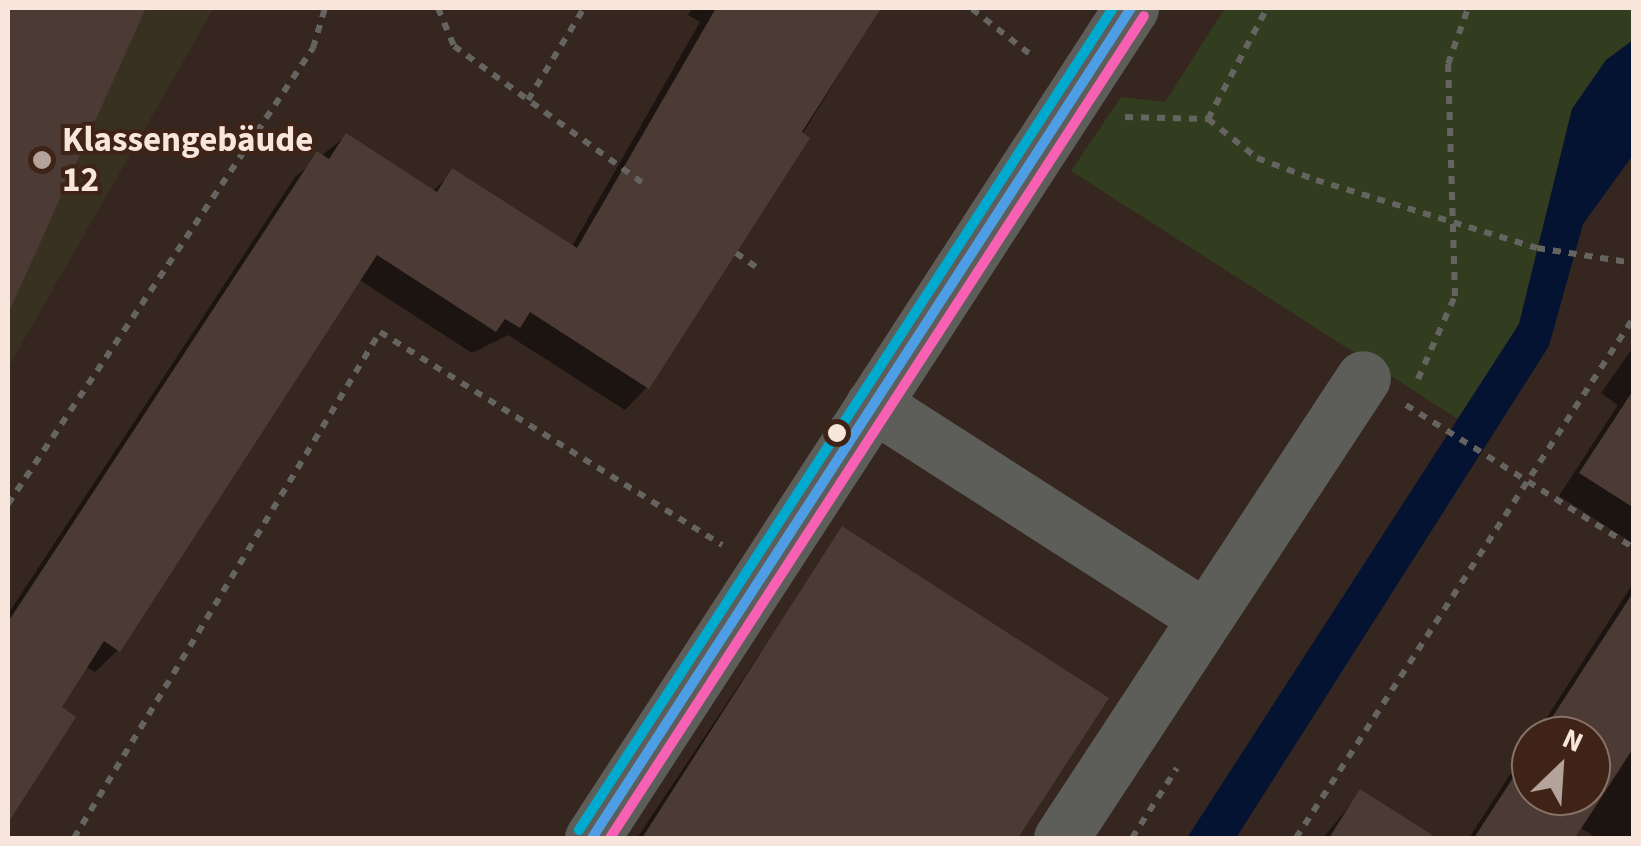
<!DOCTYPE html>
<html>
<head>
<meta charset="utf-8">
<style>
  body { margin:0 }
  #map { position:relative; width:1641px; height:846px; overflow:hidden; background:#35261f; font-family:"Source Sans 3",sans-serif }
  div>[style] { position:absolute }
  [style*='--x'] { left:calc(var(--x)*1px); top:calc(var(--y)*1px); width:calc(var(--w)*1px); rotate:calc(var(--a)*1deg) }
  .education>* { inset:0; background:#383021 }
  .green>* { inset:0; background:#323d1f }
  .water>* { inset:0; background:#051332 }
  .shadow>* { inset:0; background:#0007 }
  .building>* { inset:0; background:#4c3b35 }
  .path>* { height:6px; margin-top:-3px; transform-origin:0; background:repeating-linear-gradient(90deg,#666460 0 8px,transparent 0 16px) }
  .minor>* { height:55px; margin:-27.5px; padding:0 27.5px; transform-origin:27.5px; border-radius:27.5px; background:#5d5d5a }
  .bus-1>* { height:10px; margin:-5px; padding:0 5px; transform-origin:5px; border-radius:5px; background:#4d9ee5 }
  .bus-2>* { height:10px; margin:-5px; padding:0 5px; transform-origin:5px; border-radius:5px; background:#f860b3 }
  .bus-3>* { height:10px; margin:-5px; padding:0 5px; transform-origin:5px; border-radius:5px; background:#00a9ce }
  .dots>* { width:28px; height:28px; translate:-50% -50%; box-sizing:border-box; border:5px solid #3e2316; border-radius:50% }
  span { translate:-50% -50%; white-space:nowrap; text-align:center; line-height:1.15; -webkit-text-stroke:8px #3e2316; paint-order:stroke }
  .poi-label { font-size:35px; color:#f8e6dd; font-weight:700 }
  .left { translate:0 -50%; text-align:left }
  .frame { position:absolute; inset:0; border:10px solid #f8e6dd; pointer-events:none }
  .north { position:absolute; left:1511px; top:716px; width:100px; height:100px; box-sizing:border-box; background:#3e2316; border:2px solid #887166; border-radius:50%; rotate:25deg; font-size:28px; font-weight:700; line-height:40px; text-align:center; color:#f8e6dd }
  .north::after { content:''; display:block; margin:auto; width:35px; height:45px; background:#b4a39a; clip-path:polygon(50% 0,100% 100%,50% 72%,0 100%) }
</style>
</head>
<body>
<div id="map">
  <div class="education">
    <div style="clip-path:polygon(8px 8px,214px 8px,8px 368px)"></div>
  </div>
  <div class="green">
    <div style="clip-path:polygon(1225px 8px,1633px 8px,1633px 40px,1606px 60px,1572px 109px,1519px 324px,1461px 421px,1071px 171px,1121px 97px,1165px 102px)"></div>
  </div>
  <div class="water">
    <div style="clip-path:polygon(1633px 40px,1633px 155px,1583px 224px,1549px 346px,1236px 838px,1187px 838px,1519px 324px,1572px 109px,1606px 60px)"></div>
  </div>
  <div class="shadow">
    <div style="clip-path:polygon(8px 8px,143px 8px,8px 307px)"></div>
    <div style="clip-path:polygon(693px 8px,880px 8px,647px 387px,625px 410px,508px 335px,472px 353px,358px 279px,118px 650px,95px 672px,85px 666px,8px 797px,8px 614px,295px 177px,346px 136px,432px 192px,452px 172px,571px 248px,700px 22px,688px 15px)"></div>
    <div style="clip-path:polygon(1634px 346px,1634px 544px,1559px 496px,1618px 405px,1601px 393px)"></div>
    <div style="clip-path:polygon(843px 529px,1106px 699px,1015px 838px,637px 838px)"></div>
    <div style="clip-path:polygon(1634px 582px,1634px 838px,1597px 838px,1579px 827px,1572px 838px,1469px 838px,1531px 742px,1531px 796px,1591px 796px,1591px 736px,1535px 736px)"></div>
    <div style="clip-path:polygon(1360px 793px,1432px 838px,1323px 838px)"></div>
  </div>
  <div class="building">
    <div style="clip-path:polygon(8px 8px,146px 8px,8px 314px)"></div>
    <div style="clip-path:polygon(716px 8px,881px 8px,802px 132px,810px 138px,649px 389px,530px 312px,520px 328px,505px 319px,496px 332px,377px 255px,120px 652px,104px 641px,62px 707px,76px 717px,8px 823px,8px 622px,317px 151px,329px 159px,346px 133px,437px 192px,452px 168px,577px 248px)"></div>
    <div style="clip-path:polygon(1634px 389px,1634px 508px,1579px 473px)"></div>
    <div style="clip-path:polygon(842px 526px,1109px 698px,1018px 838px,642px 838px)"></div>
    <div style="clip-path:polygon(1634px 591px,1634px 747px,1575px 838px,1474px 838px,1531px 750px,1531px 796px,1591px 796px,1591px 736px,1540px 736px)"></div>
    <div style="clip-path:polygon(1360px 789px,1437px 838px,1329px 838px)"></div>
  </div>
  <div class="path">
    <div style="--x:438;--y:8;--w:41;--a:67.2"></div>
    <div style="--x:454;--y:46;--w:235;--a:36"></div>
    <div style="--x:972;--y:9;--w:80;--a:37.9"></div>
    <div style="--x:528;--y:100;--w:108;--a:-58.7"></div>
    <div style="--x:1125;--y:117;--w:83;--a:1.4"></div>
    <div style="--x:1208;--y:119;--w:63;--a:38.5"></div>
    <div style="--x:1257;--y:158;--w:63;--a:20.4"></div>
    <div style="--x:1316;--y:180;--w:231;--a:17.1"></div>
    <div style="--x:1537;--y:248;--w:98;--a:8.8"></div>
    <div style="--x:1208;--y:119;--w:126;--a:-62"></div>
    <div style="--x:736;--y:253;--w:24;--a:35"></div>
    <div style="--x:1418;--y:379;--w:91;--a:-66"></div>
    <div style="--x:1455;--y:296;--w:232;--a:-91.7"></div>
    <div style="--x:1448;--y:64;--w:59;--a:-70.3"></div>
    <div style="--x:1406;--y:405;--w:269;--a:32.1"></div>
    <div style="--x:8;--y:504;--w:549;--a:-56.22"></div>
    <div style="--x:313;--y:48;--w:42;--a:-73.3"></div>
    <div style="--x:74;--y:838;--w:591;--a:-58.84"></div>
    <div style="--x:380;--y:332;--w:403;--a:31.9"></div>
    <div style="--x:1132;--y:838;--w:83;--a:-57.3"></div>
    <div style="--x:1296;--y:838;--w:621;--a:-57.03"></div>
  </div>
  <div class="minor">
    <div style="--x:873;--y:404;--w:394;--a:32.7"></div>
    <div style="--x:592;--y:838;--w:990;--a:-57"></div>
    <div style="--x:1061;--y:838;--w:550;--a:-56.71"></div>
  </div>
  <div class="bus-1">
    <div style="--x:592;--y:838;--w:990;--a:-57"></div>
  </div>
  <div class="bus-2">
    <div style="--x:610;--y:838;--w:980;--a:-56.99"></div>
  </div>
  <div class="bus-3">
    <div style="--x:579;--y:830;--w:980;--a:-56.99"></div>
  </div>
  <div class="dots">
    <div style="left:42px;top:160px;background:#b4a39a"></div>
    <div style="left:837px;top:433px;background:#f8e6dd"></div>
  </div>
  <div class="poi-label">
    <span class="left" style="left:62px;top:160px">Klassengebäude<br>12</span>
  </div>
  <div class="frame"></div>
  <div class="north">N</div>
</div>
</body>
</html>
